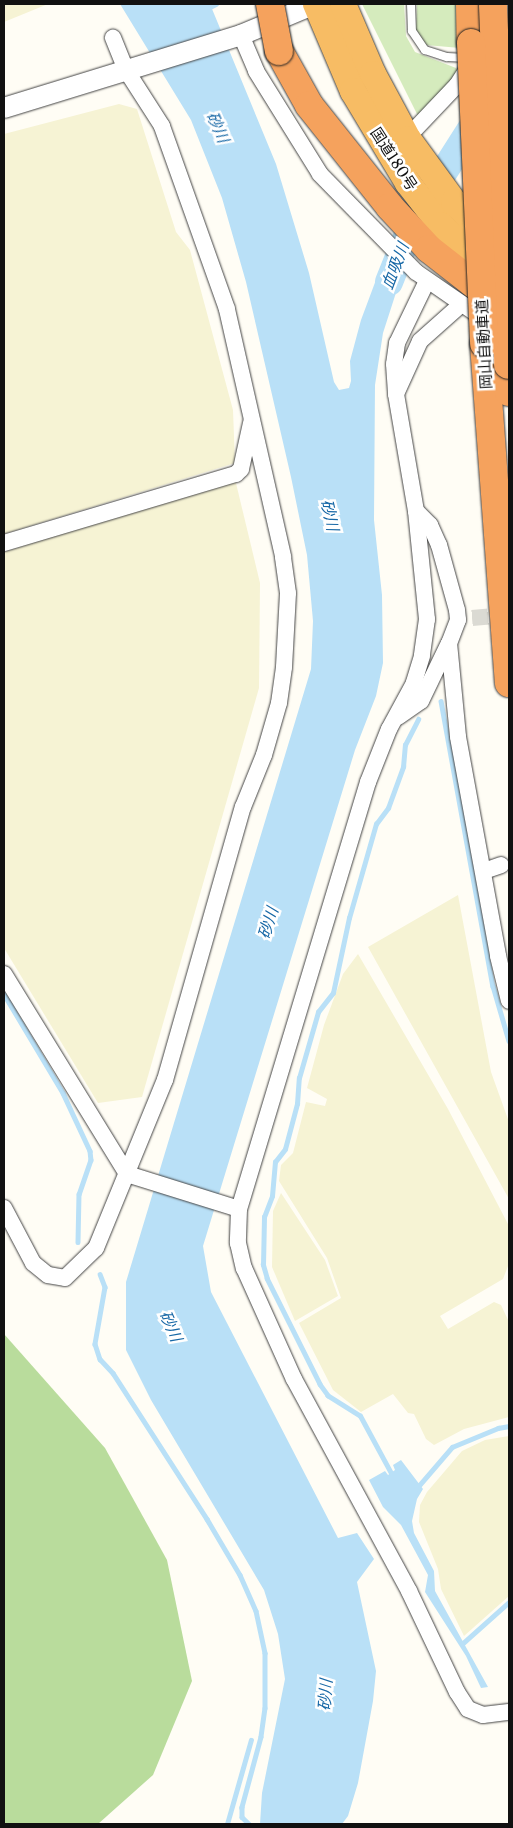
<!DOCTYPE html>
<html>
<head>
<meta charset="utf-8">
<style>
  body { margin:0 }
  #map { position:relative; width:513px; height:1828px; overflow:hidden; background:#fffdf5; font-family:"Libre Baskerville","Noto Sans JP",serif }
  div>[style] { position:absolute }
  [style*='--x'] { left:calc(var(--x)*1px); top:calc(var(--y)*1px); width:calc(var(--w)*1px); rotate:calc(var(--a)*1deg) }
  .farmland>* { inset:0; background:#f6f3d4 }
  .green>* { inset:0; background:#d5ebbd }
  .forest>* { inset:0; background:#b9dc9c }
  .water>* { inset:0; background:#b9e0f7 }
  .stream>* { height:4.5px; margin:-2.25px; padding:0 2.25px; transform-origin:2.25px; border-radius:2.25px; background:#b9e0f7 }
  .river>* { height:28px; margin:-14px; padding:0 14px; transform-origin:14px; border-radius:14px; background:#b9e0f7 }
  .minor-tunnel>* { height:16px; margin-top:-8px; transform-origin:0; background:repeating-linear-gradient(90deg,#dbdad3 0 16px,transparent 0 24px) }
  .roads { filter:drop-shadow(0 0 1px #444) drop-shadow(0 0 1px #444) }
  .service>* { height:8px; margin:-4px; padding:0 4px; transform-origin:4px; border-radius:4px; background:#fff }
  .minor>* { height:16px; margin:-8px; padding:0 8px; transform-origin:8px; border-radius:8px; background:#fff }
  .tertiary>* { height:20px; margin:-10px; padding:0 10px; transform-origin:10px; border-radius:10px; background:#fff }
  .trunk>* { height:26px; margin:-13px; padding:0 13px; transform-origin:13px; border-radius:13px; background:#f7bc64 }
  .motorway>* { height:28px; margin:-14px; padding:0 14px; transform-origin:14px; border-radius:14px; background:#f5a25d }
  .bridges { filter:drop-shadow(0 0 1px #222) drop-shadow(0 0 1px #222) }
  .motorway-bridge>* { height:28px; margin:-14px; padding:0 14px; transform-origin:14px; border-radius:14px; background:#f5a25d }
  span { translate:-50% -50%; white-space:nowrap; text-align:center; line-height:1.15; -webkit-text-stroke:5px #fff; paint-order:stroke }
  .street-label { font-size:15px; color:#111 }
  .water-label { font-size:16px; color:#1768a6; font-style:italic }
  .frame { position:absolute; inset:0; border:5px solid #111; pointer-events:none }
</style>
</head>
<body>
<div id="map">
  <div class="farmland">
    <div style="clip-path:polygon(4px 4px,48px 4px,4px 22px)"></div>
    <div style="clip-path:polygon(119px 104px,137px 109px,176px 232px,190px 250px,233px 410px,235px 463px,4px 534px,4px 134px)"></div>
    <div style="clip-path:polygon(235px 479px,260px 583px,259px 688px,142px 1097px,98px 1103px,4px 948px,4px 552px)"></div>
    <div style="clip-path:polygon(458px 895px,491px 1072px,509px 1122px,509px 1199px,368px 947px)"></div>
    <div style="clip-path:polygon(358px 954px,448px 1109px,509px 1226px,508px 1266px,503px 1279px,440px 1316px,448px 1329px,494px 1302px,501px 1305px,509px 1322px,509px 1417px,464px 1429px,434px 1445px,426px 1439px,414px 1414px,408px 1413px,393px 1394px,361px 1412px,333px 1390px,299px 1323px,341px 1298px,327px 1258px,279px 1181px,281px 1165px,293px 1153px,306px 1102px,325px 1106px,327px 1099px,307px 1088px,324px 1025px,343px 974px)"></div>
    <div style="clip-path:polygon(281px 1193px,325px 1260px,338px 1296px,295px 1321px,272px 1267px,273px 1211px)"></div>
    <div style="clip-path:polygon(509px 1436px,509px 1596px,464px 1636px,441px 1589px,438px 1569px,419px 1522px,420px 1505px,427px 1492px,462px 1451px,485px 1440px)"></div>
  </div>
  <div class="green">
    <div style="clip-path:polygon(362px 4px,404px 4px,406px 36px,415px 52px,456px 68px,458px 74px,420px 120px)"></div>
    <div style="clip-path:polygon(417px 4px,458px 4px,460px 48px,426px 45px,416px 30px)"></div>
  </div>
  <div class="forest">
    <div style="clip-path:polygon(4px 1334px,105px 1448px,167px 1560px,192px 1681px,153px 1775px,98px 1824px,4px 1824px)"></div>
  </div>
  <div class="water">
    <div style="clip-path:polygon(120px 4px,210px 4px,276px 164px,309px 273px,334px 382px,339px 390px,349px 388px,351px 381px,350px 361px,361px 320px,386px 253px,403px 271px,383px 333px,375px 385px,374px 520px,382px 595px,383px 663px,376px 696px,355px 750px,203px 1246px,211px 1292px,338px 1538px,357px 1533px,374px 1559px,357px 1582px,376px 1671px,373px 1701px,358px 1783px,348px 1816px,342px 1824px,260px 1824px,262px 1793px,285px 1679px,278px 1634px,264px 1590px,151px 1400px,126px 1350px,126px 1282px,311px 669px,313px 621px,307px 555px,291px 477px,246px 282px,222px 198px,191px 120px)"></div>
    <div style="clip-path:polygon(401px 1460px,423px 1489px,417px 1499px,412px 1521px,414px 1533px,434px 1571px,435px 1591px,488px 1687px,481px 1688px,466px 1656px,425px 1592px,428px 1575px,401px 1525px,383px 1507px,369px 1480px,385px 1471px,388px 1475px,395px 1470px,393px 1465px)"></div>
  </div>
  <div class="stream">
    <div style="--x:206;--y:9;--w:11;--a:-27"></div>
    <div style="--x:441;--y:701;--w:290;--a:79.7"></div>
    <div style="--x:493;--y:986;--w:57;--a:73.8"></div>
    <div style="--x:4;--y:994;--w:115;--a:59.2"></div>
    <div style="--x:63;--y:1093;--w:64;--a:65"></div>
    <div style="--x:90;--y:1151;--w:9;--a:84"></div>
    <div style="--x:91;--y:1160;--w:36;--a:109"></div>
    <div style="--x:79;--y:1194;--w:48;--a:91.2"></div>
    <div style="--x:100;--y:1274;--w:14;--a:69"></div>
    <div style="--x:105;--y:1287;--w:58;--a:100"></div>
    <div style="--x:95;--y:1344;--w:16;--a:72"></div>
    <div style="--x:100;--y:1359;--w:19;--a:47"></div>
    <div style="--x:113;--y:1373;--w:174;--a:57.2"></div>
    <div style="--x:207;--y:1519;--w:65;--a:59.5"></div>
    <div style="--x:240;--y:1575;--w:39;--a:66"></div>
    <div style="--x:256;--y:1611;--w:43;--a:77.9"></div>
    <div style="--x:265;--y:1653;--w:55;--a:90"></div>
    <div style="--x:265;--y:1708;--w:29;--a:98"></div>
    <div style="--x:261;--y:1737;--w:73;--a:105.2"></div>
    <div style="--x:242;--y:1807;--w:10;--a:90"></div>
    <div style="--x:242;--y:1817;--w:10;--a:45"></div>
    <div style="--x:393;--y:1477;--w:69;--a:-118.4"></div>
    <div style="--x:360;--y:1416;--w:38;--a:-148"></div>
    <div style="--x:328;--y:1396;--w:14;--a:-126"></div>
    <div style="--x:320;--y:1385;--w:119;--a:-116.6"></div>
    <div style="--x:267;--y:1279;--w:15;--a:-106"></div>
    <div style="--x:263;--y:1265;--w:48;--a:-88.8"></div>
    <div style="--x:264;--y:1217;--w:22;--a:-69"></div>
    <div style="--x:272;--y:1196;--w:34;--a:-85"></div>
    <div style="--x:275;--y:1162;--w:16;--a:-52"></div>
    <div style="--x:285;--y:1149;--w:47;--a:-75.1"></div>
    <div style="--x:297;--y:1104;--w:26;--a:-86"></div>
    <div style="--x:299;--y:1078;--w:69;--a:-73.9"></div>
    <div style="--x:318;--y:1012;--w:24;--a:-52"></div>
    <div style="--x:333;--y:993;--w:77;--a:-78"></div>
    <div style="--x:349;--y:918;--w:98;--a:-74"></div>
    <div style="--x:376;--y:824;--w:20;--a:-53"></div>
    <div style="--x:388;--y:808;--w:44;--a:-69.9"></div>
    <div style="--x:403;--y:767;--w:22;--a:-85"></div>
    <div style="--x:405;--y:745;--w:29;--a:-63"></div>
    <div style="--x:416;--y:1489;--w:55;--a:-49.4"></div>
    <div style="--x:452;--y:1447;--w:50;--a:-22.4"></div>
    <div style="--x:498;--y:1428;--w:11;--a:-10"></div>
    <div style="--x:462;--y:1644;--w:63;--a:-41.8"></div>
    <div style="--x:227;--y:1824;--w:87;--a:-74.1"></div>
  </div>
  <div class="river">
    <div style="--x:389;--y:282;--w:70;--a:-68.2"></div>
    <div style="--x:415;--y:217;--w:125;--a:-57.5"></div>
  </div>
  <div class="minor-tunnel">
    <div style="--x:472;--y:618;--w:37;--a:-5"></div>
  </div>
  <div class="roads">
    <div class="service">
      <div style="--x:411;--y:4;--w:27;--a:88"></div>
      <div style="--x:412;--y:31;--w:23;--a:56"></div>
      <div style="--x:425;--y:50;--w:23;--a:18"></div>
      <div style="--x:447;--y:57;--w:20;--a:3"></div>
    </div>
    <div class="minor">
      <div style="--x:241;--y:35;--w:39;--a:67"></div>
      <div style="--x:256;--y:71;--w:121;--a:58.1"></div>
      <div style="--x:320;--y:174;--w:137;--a:45.6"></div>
      <div style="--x:416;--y:272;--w:86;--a:34.6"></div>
      <div style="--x:401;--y:144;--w:81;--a:-46.5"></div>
      <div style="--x:457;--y:85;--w:24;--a:-57"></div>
      <div style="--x:427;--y:281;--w:69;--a:115.8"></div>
      <div style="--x:397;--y:343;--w:21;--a:98"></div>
      <div style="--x:394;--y:364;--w:30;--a:86"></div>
      <div style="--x:396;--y:394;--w:119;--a:80.3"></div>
      <div style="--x:416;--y:511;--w:109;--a:84.2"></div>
      <div style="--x:427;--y:619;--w:37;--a:98"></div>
      <div style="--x:422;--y:656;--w:28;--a:107"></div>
      <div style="--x:414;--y:683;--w:52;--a:118.5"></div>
      <div style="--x:389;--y:729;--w:57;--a:111.6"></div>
      <div style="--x:368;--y:782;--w:446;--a:106.8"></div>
      <div style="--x:239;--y:1209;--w:34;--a:92"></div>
      <div style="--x:238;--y:1243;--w:26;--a:77"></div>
      <div style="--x:244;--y:1268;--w:122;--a:65.8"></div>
      <div style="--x:294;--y:1379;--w:241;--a:61.5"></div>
      <div style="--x:409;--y:1591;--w:112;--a:64.6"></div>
      <div style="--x:457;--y:1692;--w:20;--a:57"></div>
      <div style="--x:468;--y:1709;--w:16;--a:22"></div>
      <div style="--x:483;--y:1715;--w:26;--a:-7"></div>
      <div style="--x:396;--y:394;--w:58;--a:-65.6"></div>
      <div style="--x:420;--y:341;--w:50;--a:-41.7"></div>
      <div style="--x:416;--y:511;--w:20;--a:45"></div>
      <div style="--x:430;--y:525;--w:22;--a:66"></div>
      <div style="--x:439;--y:545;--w:67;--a:74.5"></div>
      <div style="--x:457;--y:610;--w:10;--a:84"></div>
      <div style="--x:458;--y:620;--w:25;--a:111"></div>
      <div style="--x:449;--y:643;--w:94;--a:84.5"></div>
      <div style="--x:458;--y:737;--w:223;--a:79.6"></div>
      <div style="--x:498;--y:956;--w:46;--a:76.3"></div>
      <div style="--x:4;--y:543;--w:242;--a:-16.6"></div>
      <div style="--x:236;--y:474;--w:7;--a:-45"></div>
      <div style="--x:241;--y:469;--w:47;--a:-77.7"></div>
      <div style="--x:398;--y:717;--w:28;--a:-35"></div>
      <div style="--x:421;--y:701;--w:62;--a:-64.3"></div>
      <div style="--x:484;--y:871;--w:18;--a:-19"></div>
      <div style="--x:4;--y:974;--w:235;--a:58.4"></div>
      <div style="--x:127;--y:1174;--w:117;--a:17.4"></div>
      <div style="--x:4;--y:1208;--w:62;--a:62.2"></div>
      <div style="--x:33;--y:1263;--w:19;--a:39"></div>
      <div style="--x:48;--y:1275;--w:17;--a:10"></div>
      <div style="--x:65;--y:1278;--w:43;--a:-44.1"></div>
      <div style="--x:96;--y:1248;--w:182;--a:-67.7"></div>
      <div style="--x:165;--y:1080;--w:284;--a:-74.1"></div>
      <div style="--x:243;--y:807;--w:56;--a:-68"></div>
      <div style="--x:264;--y:755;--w:54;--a:-73.9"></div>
      <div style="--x:279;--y:703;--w:36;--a:-82"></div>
      <div style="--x:284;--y:667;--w:74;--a:-86.9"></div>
      <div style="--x:288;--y:593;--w:37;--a:-98"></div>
      <div style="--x:283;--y:556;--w:253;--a:-102.8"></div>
      <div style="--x:227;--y:309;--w:194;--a:-109.6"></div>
      <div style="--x:162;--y:126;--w:67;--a:-122.7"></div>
      <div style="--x:126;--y:70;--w:35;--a:-112"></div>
    </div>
    <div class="tertiary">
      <div style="--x:4;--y:108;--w:248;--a:-17.1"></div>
      <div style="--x:241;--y:35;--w:80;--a:-22.7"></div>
    </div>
    <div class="trunk">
      <div style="--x:316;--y:4;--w:95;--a:67"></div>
      <div style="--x:353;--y:91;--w:107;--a:59.1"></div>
      <div style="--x:408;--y:183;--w:53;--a:51.8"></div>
      <div style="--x:441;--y:225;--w:71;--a:43.9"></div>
      <div style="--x:343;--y:4;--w:76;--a:66.8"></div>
      <div style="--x:373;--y:74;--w:74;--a:61.7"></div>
      <div style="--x:408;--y:139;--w:78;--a:53.9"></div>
      <div style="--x:454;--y:202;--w:52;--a:45.8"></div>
    </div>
    <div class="motorway">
      <div style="--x:470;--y:4;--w:39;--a:89"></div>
      <div style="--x:279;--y:51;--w:62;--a:60.9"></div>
      <div style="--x:309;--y:105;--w:130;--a:51.5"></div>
      <div style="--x:390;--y:207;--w:57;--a:47.1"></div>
      <div style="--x:429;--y:249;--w:88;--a:38"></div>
      <div style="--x:484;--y:344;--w:340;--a:85.8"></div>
      <div style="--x:508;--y:365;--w:27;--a:88"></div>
    </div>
  </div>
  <div class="bridges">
    <div class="motorway-bridge">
      <div style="--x:270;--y:4;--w:48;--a:79.2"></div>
      <div style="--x:493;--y:6;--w:359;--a:87.6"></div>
      <div style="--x:471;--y:43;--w:301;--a:87.5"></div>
    </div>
  </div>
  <div class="street-label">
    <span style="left:394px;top:159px;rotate:57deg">国道180号</span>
    <span style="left:484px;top:344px;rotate:-93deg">岡山自動車道</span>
  </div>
  <div class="water-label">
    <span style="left:218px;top:127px;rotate:66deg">砂川</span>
    <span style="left:395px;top:266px;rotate:-69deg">血吸川</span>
    <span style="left:330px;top:515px;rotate:77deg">砂川</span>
    <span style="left:268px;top:923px;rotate:-73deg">砂川</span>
    <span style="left:171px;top:1326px;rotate:66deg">砂川</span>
    <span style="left:325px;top:1695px;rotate:-86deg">砂川</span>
  </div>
  <div class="frame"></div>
</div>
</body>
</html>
